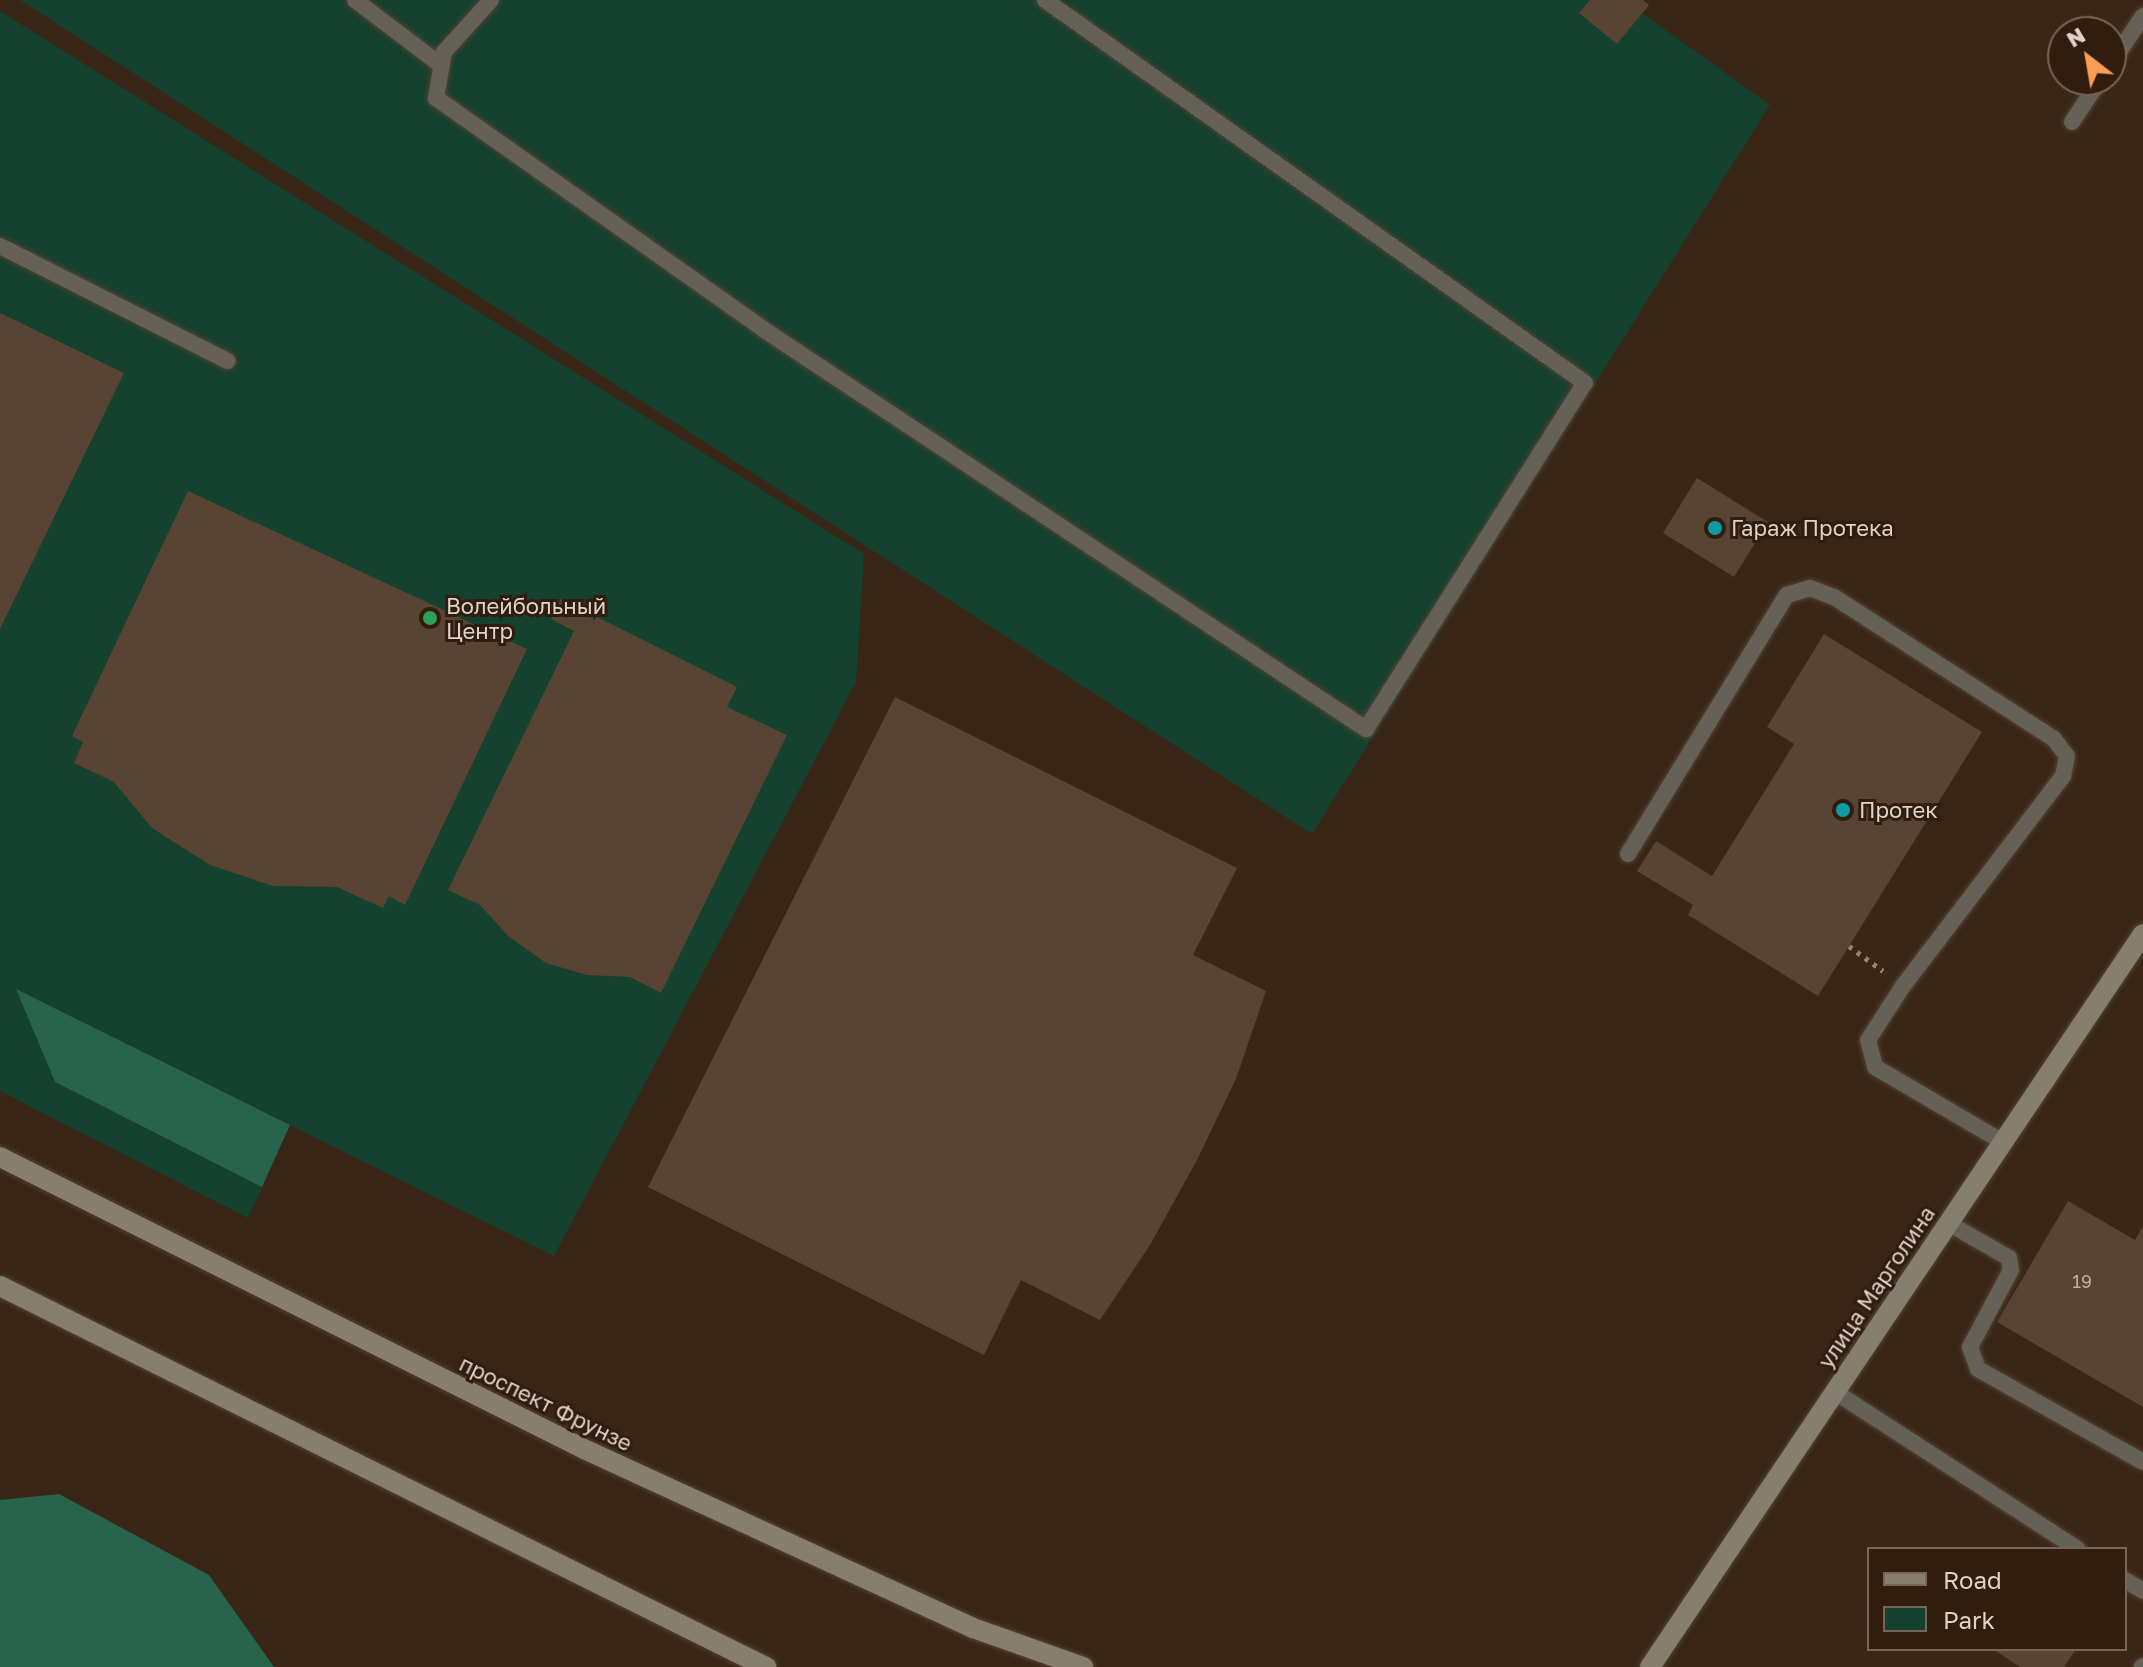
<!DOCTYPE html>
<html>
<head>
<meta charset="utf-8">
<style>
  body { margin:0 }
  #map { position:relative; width:2143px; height:1667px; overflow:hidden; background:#3a2616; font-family:"Golos Text",sans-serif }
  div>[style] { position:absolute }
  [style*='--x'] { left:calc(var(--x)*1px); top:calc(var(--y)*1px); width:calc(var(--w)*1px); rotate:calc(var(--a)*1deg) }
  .green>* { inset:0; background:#15412f }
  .forest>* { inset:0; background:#27644b }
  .building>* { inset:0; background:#594433 }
  .path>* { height:5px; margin-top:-2.5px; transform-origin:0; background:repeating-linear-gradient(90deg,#938376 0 4px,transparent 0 10px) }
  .roads { filter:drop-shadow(0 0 2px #544232) drop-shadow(0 0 2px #544232) }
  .lane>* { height:16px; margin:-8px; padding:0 8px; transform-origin:8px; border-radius:8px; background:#656156 }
  .secondary>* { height:20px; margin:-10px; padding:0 10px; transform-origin:10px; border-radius:10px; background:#867f6e }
  .dots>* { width:22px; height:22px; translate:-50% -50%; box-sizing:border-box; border:4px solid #301d0d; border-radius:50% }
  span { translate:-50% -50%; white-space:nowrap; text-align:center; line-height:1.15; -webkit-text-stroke:6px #301d0d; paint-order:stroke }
  .number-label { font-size:18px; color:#beaea3 }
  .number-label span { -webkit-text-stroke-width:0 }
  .poi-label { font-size:22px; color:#dfd2c8 }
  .left { translate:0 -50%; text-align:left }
  .street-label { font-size:22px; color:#dfd2c8 }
  .legend { position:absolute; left:1867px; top:1547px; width:260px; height:104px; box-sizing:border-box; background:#301d0d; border:2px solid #766558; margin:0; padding:10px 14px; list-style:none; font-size:24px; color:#dfd2c8 }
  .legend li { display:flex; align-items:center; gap:16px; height:40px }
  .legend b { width:40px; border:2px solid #766558 }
  .north { position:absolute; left:2047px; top:16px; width:80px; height:80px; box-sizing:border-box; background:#301d0d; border:2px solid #766558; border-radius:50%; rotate:329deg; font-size:22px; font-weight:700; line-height:32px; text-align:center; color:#dfd2c8 }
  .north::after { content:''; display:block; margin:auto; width:28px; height:36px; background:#fc9d54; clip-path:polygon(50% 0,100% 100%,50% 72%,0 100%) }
</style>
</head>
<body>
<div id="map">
  <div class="green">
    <div style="clip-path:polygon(20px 0,1624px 0,1770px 105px,1312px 834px)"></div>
    <div style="clip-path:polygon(0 11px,864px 554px,856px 682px,554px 1256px,18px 990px,55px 1082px,262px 1187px,248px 1218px,0 1091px)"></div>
  </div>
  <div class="forest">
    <div style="clip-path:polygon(16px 989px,290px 1125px,262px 1187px,55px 1082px)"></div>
    <div style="clip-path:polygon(59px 1494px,209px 1575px,274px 1667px,0 1667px,0 1500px)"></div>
  </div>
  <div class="building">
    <div style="clip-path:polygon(1590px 0,1643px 0,1649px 5px,1617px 44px,1579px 13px)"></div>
    <div style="clip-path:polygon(0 313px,124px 373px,0 629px)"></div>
    <div style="clip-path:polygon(1697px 478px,1768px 522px,1734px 577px,1663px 533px)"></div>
    <div style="clip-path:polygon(188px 491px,527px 649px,405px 905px,389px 896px,383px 908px,337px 887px,273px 886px,210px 865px,152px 828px,114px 782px,74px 763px,83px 742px,72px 736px)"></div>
    <div style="clip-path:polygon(561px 599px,737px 687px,727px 707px,787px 735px,661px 993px,630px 977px,587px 975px,546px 963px,508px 936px,480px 905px,448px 890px,574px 631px,551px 619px)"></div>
    <div style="clip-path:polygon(1824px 634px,1982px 732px,1818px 996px,1688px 915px,1693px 905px,1637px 871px,1656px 841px,1712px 876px,1794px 744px,1767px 727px)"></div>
    <div style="clip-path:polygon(895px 697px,1237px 868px,1193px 955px,1266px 991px,1236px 1079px,1197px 1160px,1150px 1245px,1100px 1320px,1021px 1280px,984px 1355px,648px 1187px)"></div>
    <div style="clip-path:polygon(2068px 1201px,2135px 1240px,2143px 1226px,2143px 1407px,1997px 1322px)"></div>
    <div style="clip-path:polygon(1993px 1649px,2076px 1649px,2064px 1667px,2020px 1667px)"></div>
  </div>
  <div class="path">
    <div style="--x:1849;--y:946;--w:42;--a:36.3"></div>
  </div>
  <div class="roads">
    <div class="lane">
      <div style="--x:355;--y:0;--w:109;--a:37.2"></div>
      <div style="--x:491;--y:0;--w:70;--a:132.1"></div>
      <div style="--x:444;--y:52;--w:47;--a:99.9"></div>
      <div style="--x:436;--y:98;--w:400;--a:35.2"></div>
      <div style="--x:763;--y:329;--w:724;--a:33.56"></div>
      <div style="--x:1366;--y:729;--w:409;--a:-57.7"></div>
      <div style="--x:1585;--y:383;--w:662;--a:-144.65"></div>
      <div style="--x:2111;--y:64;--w:58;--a:-56.3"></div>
      <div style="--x:2072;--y:122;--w:50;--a:-56.3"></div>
      <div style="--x:0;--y:246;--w:255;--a:26.8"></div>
      <div style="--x:1628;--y:854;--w:304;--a:-58.5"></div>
      <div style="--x:1787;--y:595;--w:24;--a:-17"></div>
      <div style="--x:1810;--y:588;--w:26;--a:21"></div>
      <div style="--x:1834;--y:597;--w:262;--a:32.8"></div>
      <div style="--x:2054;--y:739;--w:21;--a:53"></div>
      <div style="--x:2067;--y:756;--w:20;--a:101"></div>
      <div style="--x:2063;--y:776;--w:264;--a:127.3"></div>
      <div style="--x:1903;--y:986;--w:64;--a:122.9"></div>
      <div style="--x:1868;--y:1040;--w:28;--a:75"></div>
      <div style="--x:1875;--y:1067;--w:148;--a:30.4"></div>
      <div style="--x:1948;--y:1223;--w:70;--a:29.8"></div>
      <div style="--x:2009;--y:1258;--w:12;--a:81"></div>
      <div style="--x:2011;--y:1270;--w:87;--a:118"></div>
      <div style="--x:1970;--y:1347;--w:23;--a:70"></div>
      <div style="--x:1978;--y:1369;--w:189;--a:29.4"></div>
      <div style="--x:1835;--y:1392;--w:289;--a:32.9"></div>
      <div style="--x:2125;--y:1580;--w:21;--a:31"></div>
      <div style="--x:2142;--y:1667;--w:1;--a:-45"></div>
    </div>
    <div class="secondary">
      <div style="--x:0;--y:1157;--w:653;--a:26.57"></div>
      <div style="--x:584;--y:1449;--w:428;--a:24.7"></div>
      <div style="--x:973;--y:1628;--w:117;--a:19.5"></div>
      <div style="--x:0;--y:1286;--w:856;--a:26.45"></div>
      <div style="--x:1650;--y:1667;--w:883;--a:-56.08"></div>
    </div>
  </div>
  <div class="dots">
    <div style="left:1715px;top:528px;background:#0f9aa8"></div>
    <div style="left:430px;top:618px;background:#2e9e5b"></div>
    <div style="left:1843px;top:810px;background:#0f9aa8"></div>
  </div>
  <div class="number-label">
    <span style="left:2082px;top:1281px">19</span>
  </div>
  <div class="poi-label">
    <span class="left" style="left:1731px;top:528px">Гараж Протека</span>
    <span class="left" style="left:446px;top:618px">Волейбольный<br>Центр</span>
    <span class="left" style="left:1859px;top:810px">Протек</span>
  </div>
  <div class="street-label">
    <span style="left:1876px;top:1287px;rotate:-56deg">улица Марголина</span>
    <span style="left:546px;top:1403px;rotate:26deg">проспект Фрунзе</span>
  </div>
  <ul class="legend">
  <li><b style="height:10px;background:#867f6e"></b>Road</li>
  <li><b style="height:22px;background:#15412f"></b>Park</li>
  </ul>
  <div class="north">N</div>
</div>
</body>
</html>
